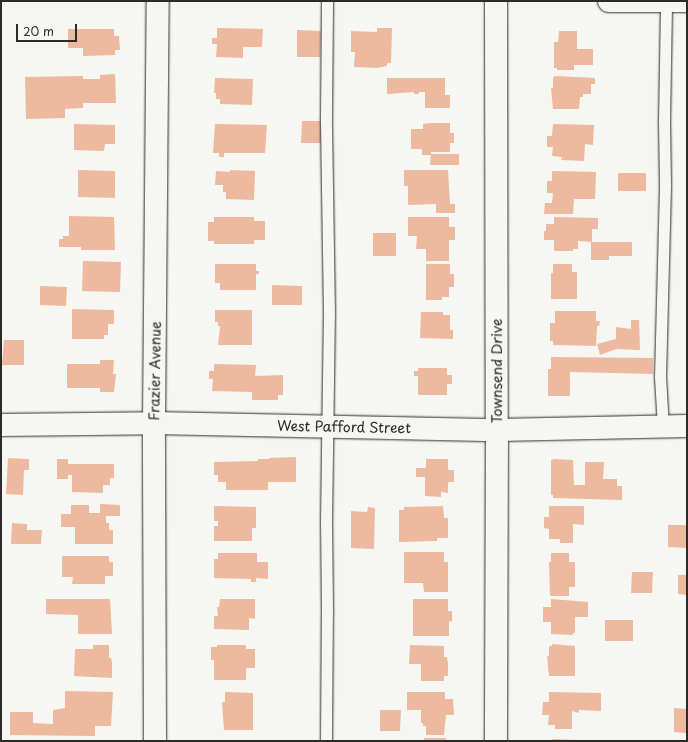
<!DOCTYPE html>
<html>
<head>
<meta charset="utf-8">
<style>
  body { margin:0 }
  #map { position:relative; width:688px; height:742px; overflow:hidden; background:#f6f6f2; font-family:"Playpen Sans",sans-serif }
  div>[style] { position:absolute }
  [style*='--x'] { left:calc(var(--x)*1px); top:calc(var(--y)*1px); width:calc(var(--w)*1px); rotate:calc(var(--a)*1deg) }
  .building>* { inset:0; background:#edb99f }
  .roads { filter:drop-shadow(0 0 1px #2b2b2b) drop-shadow(0 0 1px #2b2b2b) }
  .lane>* { height:11px; margin:-5.5px; padding:0 5.5px; transform-origin:5.5px; border-radius:5.5px; background:#f6f6f2 }
  .street>* { height:22px; margin:-11px; padding:0 11px; transform-origin:11px; border-radius:11px; background:#f6f6f2 }
  span { translate:-50% -50%; white-space:nowrap; text-align:center; line-height:1.15; -webkit-text-stroke:4px #f6f6f2; paint-order:stroke }
  .street-label { font-size:14px; color:#2b2b2b }
  .frame { position:absolute; inset:0; border:2px solid #2b2b2b; pointer-events:none }
  .scale { position:absolute; left:16px; top:24px; width:61px; height:18px; box-sizing:border-box; border:2px solid #2b2b2b; border-top:0; padding-left:5px; font-size:12px; line-height:14px; white-space:nowrap; color:#2b2b2b; -webkit-text-stroke:3px #f6f6f2; paint-order:stroke }
</style>
</head>
<body>
<div id="map">
  <div class="building">
    <div style="clip-path:polygon(217px 28px,263px 29px,262px 47px,243px 47px,243px 58px,216px 57px,217px 44px,212px 44px,212px 38px,217px 38px)"></div>
    <div style="clip-path:polygon(377px 28px,392px 28px,391px 63px,387px 63px,387px 66px,377px 68px,354px 67px,355px 52px,351px 52px,351px 31px,377px 32px)"></div>
    <div style="clip-path:polygon(68px 29px,114px 29px,114px 36px,119px 36px,120px 50px,115px 50px,115px 55px,83px 56px,83px 48px,68px 48px)"></div>
    <div style="clip-path:polygon(297px 30px,321px 31px,320px 57px,297px 57px)"></div>
    <div style="clip-path:polygon(559px 31px,577px 31px,577px 49px,593px 49px,593px 65px,574px 65px,574px 70px,557px 70px,557px 68px,554px 68px,554px 42px,558px 42px)"></div>
    <div style="clip-path:polygon(115px 74px,116px 103px,83px 103px,83px 108px,65px 109px,65px 118px,26px 119px,25px 77px,83px 76px,83px 79px,100px 79px,100px 75px)"></div>
    <div style="clip-path:polygon(555px 76px,595px 78px,595px 84px,591px 84px,591px 94px,583px 94px,583px 97px,580px 97px,579px 109px,553px 109px,551px 88px,553px 88px,553px 78px)"></div>
    <div style="clip-path:polygon(215px 78px,253px 79px,252px 105px,220px 104px,220px 99px,216px 99px,216px 93px,214px 93px)"></div>
    <div style="clip-path:polygon(387px 78px,445px 78px,445px 95px,450px 95px,450px 108px,425px 108px,425px 92px,419px 92px,419px 94px,414px 94px,414px 92px,387px 94px)"></div>
    <div style="clip-path:polygon(302px 121px,323px 121px,322px 143px,301px 143px)"></div>
    <div style="clip-path:polygon(430px 123px,450px 123px,450px 133px,454px 133px,454px 143px,450px 143px,450px 152px,431px 152px,431px 155px,422px 155px,422px 149px,411px 149px,411px 129px,423px 129px,423px 124px)"></div>
    <div style="clip-path:polygon(74px 124px,115px 125px,115px 144px,105px 144px,104px 151px,74px 150px)"></div>
    <div style="clip-path:polygon(215px 124px,267px 125px,265px 153px,224px 153px,224px 157px,219px 157px,219px 153px,213px 153px)"></div>
    <div style="clip-path:polygon(553px 124px,594px 125px,593px 145px,585px 144px,584px 161px,561px 160px,562px 157px,552px 156px,553px 147px,547px 147px,547px 136px,552px 136px)"></div>
    <div style="clip-path:polygon(431px 154px,459px 154px,459px 165px,430px 165px)"></div>
    <div style="clip-path:polygon(78px 170px,115px 171px,115px 198px,78px 197px)"></div>
    <div style="clip-path:polygon(230px 170px,255px 171px,254px 200px,226px 199px,226px 192px,223px 192px,223px 185px,215px 185px,216px 171px,230px 172px)"></div>
    <div style="clip-path:polygon(404px 170px,448px 170px,450px 204px,455px 204px,455px 213px,436px 213px,436px 204px,408px 205px,408px 186px,404px 186px)"></div>
    <div style="clip-path:polygon(552px 171px,596px 172px,595px 199px,574px 199px,573px 214px,544px 214px,545px 203px,552px 203px,553px 193px,547px 193px,547px 181px,552px 181px)"></div>
    <div style="clip-path:polygon(618px 173px,646px 173px,646px 191px,618px 191px)"></div>
    <div style="clip-path:polygon(69px 216px,114px 217px,115px 250px,81px 250px,81px 247px,59px 247px,59px 239px,63px 239px,63px 236px,69px 236px)"></div>
    <div style="clip-path:polygon(214px 217px,254px 217px,254px 221px,265px 221px,265px 240px,254px 240px,254px 244px,214px 244px,214px 241px,208px 241px,208px 222px,214px 222px)"></div>
    <div style="clip-path:polygon(408px 217px,449px 217px,449px 227px,455px 227px,455px 240px,449px 240px,449px 261px,426px 261px,426px 249px,416px 249px,417px 236px,408px 236px)"></div>
    <div style="clip-path:polygon(554px 217px,598px 218px,598px 229px,592px 229px,592px 242px,578px 241px,578px 249px,573px 249px,573px 251px,554px 251px,554px 240px,544px 240px,544px 231px,546px 231px,546px 224px,554px 224px)"></div>
    <div style="clip-path:polygon(373px 233px,396px 233px,396px 256px,373px 256px)"></div>
    <div style="clip-path:polygon(591px 242px,632px 242px,632px 256px,609px 256px,609px 260px,591px 260px)"></div>
    <div style="clip-path:polygon(83px 261px,121px 262px,120px 292px,82px 291px)"></div>
    <div style="clip-path:polygon(215px 264px,256px 264px,256px 271px,259px 271px,259px 274px,256px 274px,256px 290px,220px 290px,220px 283px,215px 283px)"></div>
    <div style="clip-path:polygon(426px 264px,450px 264px,450px 274px,454px 274px,454px 287px,449px 287px,449px 297px,442px 297px,442px 300px,426px 300px)"></div>
    <div style="clip-path:polygon(553px 264px,572px 264px,572px 272px,577px 272px,577px 299px,551px 299px,551px 273px,553px 273px)"></div>
    <div style="clip-path:polygon(272px 285px,302px 286px,302px 305px,272px 305px)"></div>
    <div style="clip-path:polygon(40px 286px,67px 287px,66px 306px,40px 305px)"></div>
    <div style="clip-path:polygon(72px 309px,114px 310px,114px 324px,108px 324px,108px 335px,104px 335px,104px 339px,72px 339px)"></div>
    <div style="clip-path:polygon(215px 310px,252px 310px,252px 345px,218px 345px,220px 326px,218px 326px,218px 322px,215px 322px)"></div>
    <div style="clip-path:polygon(555px 311px,596px 311px,596px 321px,600px 321px,599px 326px,597px 326px,596px 346px,553px 345px,553px 341px,550px 341px,550px 323px,555px 323px)"></div>
    <div style="clip-path:polygon(421px 312px,443px 312px,443px 315px,450px 315px,450px 330px,453px 330px,453px 339px,420px 338px)"></div>
    <div style="clip-path:polygon(631px 320px,639px 320px,640px 350px,616px 349px,600px 355px,597px 344px,616px 339px,616px 327px,631px 329px)"></div>
    <div style="clip-path:polygon(4px 340px,24px 340px,24px 365px,2px 365px)"></div>
    <div style="clip-path:polygon(551px 357px,653px 358px,653px 374px,570px 372px,570px 396px,548px 396px,548px 369px,551px 369px)"></div>
    <div style="clip-path:polygon(100px 360px,114px 360px,113px 374px,116px 374px,114px 392px,100px 392px,100px 388px,67px 388px,67px 364px,100px 364px)"></div>
    <div style="clip-path:polygon(214px 364px,256px 365px,255px 376px,283px 375px,283px 395px,278px 395px,278px 400px,252px 400px,252px 392px,212px 391px,213px 379px,209px 379px,209px 371px,214px 371px)"></div>
    <div style="clip-path:polygon(418px 368px,447px 368px,447px 375px,452px 375px,452px 384px,447px 384px,447px 395px,418px 395px,418px 376px,414px 376px,414px 371px,418px 371px)"></div>
    <div style="clip-path:polygon(296px 457px,296px 482px,268px 482px,268px 490px,226px 490px,226px 482px,218px 482px,218px 475px,214px 475px,214px 462px,258px 461px,258px 459px,269px 459px,269px 458px)"></div>
    <div style="clip-path:polygon(8px 458px,29px 459px,29px 470px,24px 470px,23px 495px,6px 494px)"></div>
    <div style="clip-path:polygon(57px 459px,68px 459px,68px 464px,114px 464px,114px 478px,110px 478px,110px 485px,103px 485px,103px 493px,72px 492px,72px 475px,68px 475px,68px 479px,57px 479px)"></div>
    <div style="clip-path:polygon(426px 459px,448px 459px,448px 470px,454px 470px,454px 482px,448px 482px,448px 493px,441px 492px,441px 497px,425px 496px,425px 477px,416px 477px,416px 468px,426px 468px)"></div>
    <div style="clip-path:polygon(555px 459px,573px 460px,574px 485px,585px 485px,585px 462px,604px 462px,603px 479px,617px 479px,617px 486px,622px 486px,622px 500px,553px 498px,553px 495px,551px 495px,551px 460px)"></div>
    <div style="clip-path:polygon(100px 504px,120px 505px,120px 516px,106px 516px,106px 523px,109px 523px,109px 530px,113px 530px,113px 544px,75px 544px,75px 527px,61px 527px,61px 514px,71px 514px,71px 505px,89px 505px,89px 513px,100px 513px)"></div>
    <div style="clip-path:polygon(214px 506px,256px 507px,256px 528px,252px 528px,252px 541px,214px 541px,214px 526px,218px 526px,218px 521px,214px 521px)"></div>
    <div style="clip-path:polygon(443px 506px,444px 518px,448px 518px,448px 538px,437px 538px,437px 541px,399px 542px,399px 510px,404px 510px,404px 507px)"></div>
    <div style="clip-path:polygon(549px 506px,584px 506px,584px 525px,573px 524px,573px 543px,560px 543px,560px 539px,549px 539px,549px 529px,544px 528px,544px 517px,549px 517px)"></div>
    <div style="clip-path:polygon(368px 507px,375px 508px,374px 549px,351px 548px,351px 511px,367px 512px)"></div>
    <div style="clip-path:polygon(12px 523px,27px 524px,27px 530px,42px 530px,41px 544px,11px 544px)"></div>
    <div style="clip-path:polygon(668px 525px,687px 525px,687px 548px,668px 547px)"></div>
    <div style="clip-path:polygon(404px 552px,444px 552px,444px 562px,448px 562px,448px 592px,424px 592px,423px 583px,404px 583px)"></div>
    <div style="clip-path:polygon(218px 553px,257px 553px,257px 562px,268px 562px,268px 579px,256px 578px,256px 582px,251px 582px,251px 579px,214px 578px,214px 559px,218px 559px)"></div>
    <div style="clip-path:polygon(551px 553px,569px 553px,569px 562px,575px 562px,575px 587px,569px 587px,569px 596px,550px 596px,549px 562px,551px 562px)"></div>
    <div style="clip-path:polygon(62px 556px,109px 556px,109px 562px,113px 562px,113px 576px,105px 576px,105px 584px,72px 584px,73px 577px,62px 577px)"></div>
    <div style="clip-path:polygon(632px 572px,653px 572px,652px 593px,631px 593px)"></div>
    <div style="clip-path:polygon(678px 575px,687px 575px,687px 595px,678px 594px)"></div>
    <div style="clip-path:polygon(46px 599px,110px 599px,112px 634px,78px 634px,78px 615px,46px 614px)"></div>
    <div style="clip-path:polygon(220px 599px,255px 599px,255px 619px,249px 618px,249px 630px,214px 629px,214px 616px,218px 616px,217px 607px,219px 607px)"></div>
    <div style="clip-path:polygon(413px 599px,448px 599px,448px 611px,452px 611px,452px 622px,449px 621px,449px 636px,413px 636px)"></div>
    <div style="clip-path:polygon(551px 599px,588px 602px,588px 617px,575px 617px,575px 633px,573px 633px,573px 635px,551px 634px,551px 622px,543px 622px,543px 607px,551px 607px)"></div>
    <div style="clip-path:polygon(605px 620px,633px 620px,633px 641px,605px 641px)"></div>
    <div style="clip-path:polygon(552px 644px,575px 646px,575px 676px,549px 676px,547px 656px,549px 656px,549px 646px,552px 646px)"></div>
    <div style="clip-path:polygon(93px 645px,109px 645px,109px 658px,111px 658px,112px 662px,112px 678px,74px 676px,75px 649px,93px 649px)"></div>
    <div style="clip-path:polygon(217px 645px,246px 645px,246px 649px,255px 649px,255px 668px,246px 668px,246px 680px,214px 680px,214px 660px,211px 660px,211px 647px,217px 647px)"></div>
    <div style="clip-path:polygon(410px 645px,444px 646px,444px 657px,447px 657px,448px 663px,448px 676px,444px 676px,444px 681px,421px 681px,421px 664px,409px 664px)"></div>
    <div style="clip-path:polygon(65px 691px,113px 692px,111px 726px,95px 726px,95px 736px,10px 735px,10px 712px,33px 712px,33px 723px,53px 724px,53px 710px,65px 708px)"></div>
    <div style="clip-path:polygon(225px 692px,253px 693px,253px 730px,224px 730px,222px 702px,225px 702px)"></div>
    <div style="clip-path:polygon(407px 692px,445px 692px,445px 699px,453px 699px,454px 715px,446px 715px,444px 735px,426px 735px,426px 726px,423px 726px,423px 723px,421px 723px,421px 710px,407px 710px)"></div>
    <div style="clip-path:polygon(549px 692px,601px 693px,601px 711px,579px 710px,579px 713px,572px 711px,572px 729px,555px 729px,555px 725px,548px 725px,549px 715px,542px 715px,543px 702px,549px 702px)"></div>
    <div style="clip-path:polygon(674px 708px,687px 709px,687px 733px,674px 732px)"></div>
    <div style="clip-path:polygon(380px 710px,401px 710px,400px 731px,380px 731px)"></div>
    <div style="clip-path:polygon(424px 738px,446px 738px,446px 741px,424px 741px)"></div>
    <div style="clip-path:polygon(552px 739px,579px 740px,579px 741px,552px 741px)"></div>
  </div>
  <div class="roads">
    <div class="lane">
      <div style="--x:663;--y:426;--w:49;--a:-93.5"></div>
      <div style="--x:660;--y:377;--w:192;--a:-88.5"></div>
      <div style="--x:665;--y:185;--w:64;--a:-90.9"></div>
      <div style="--x:664;--y:121;--w:120;--a:-89"></div>
      <div style="--x:326;--y:741;--w:129;--a:-89.6"></div>
      <div style="--x:327;--y:612;--w:89;--a:-90.6"></div>
      <div style="--x:326;--y:523;--w:208;--a:-89.2"></div>
      <div style="--x:329;--y:315;--w:198;--a:-90.9"></div>
      <div style="--x:326;--y:117;--w:116;--a:-89.5"></div>
    </div>
    <div class="street">
      <div style="--x:496;--y:1;--w:429;--a:89.9"></div>
      <div style="--x:497;--y:430;--w:311;--a:90.2"></div>
      <div style="--x:609;--y:1;--w:78;--a:0"></div>
      <div style="--x:1;--y:425;--w:153;--a:-0.7"></div>
      <div style="--x:154;--y:423;--w:343;--a:1.2"></div>
      <div style="--x:497;--y:430;--w:190;--a:-1.2"></div>
      <div style="--x:155;--y:741;--w:318;--a:-90.2"></div>
      <div style="--x:154;--y:423;--w:422;--a:-89.5"></div>
    </div>
  </div>
  <div class="street-label">
    <span style="left:155px;top:371px;rotate:-89deg">Frazier Avenue</span>
    <span style="left:497px;top:371px;rotate:-90deg">Townsend Drive</span>
    <span style="left:344px;top:427px;rotate:1deg">West Pafford Street</span>
  </div>
  <div class="frame"></div>
  <div class="scale">20 m</div>
</div>
</body>
</html>
